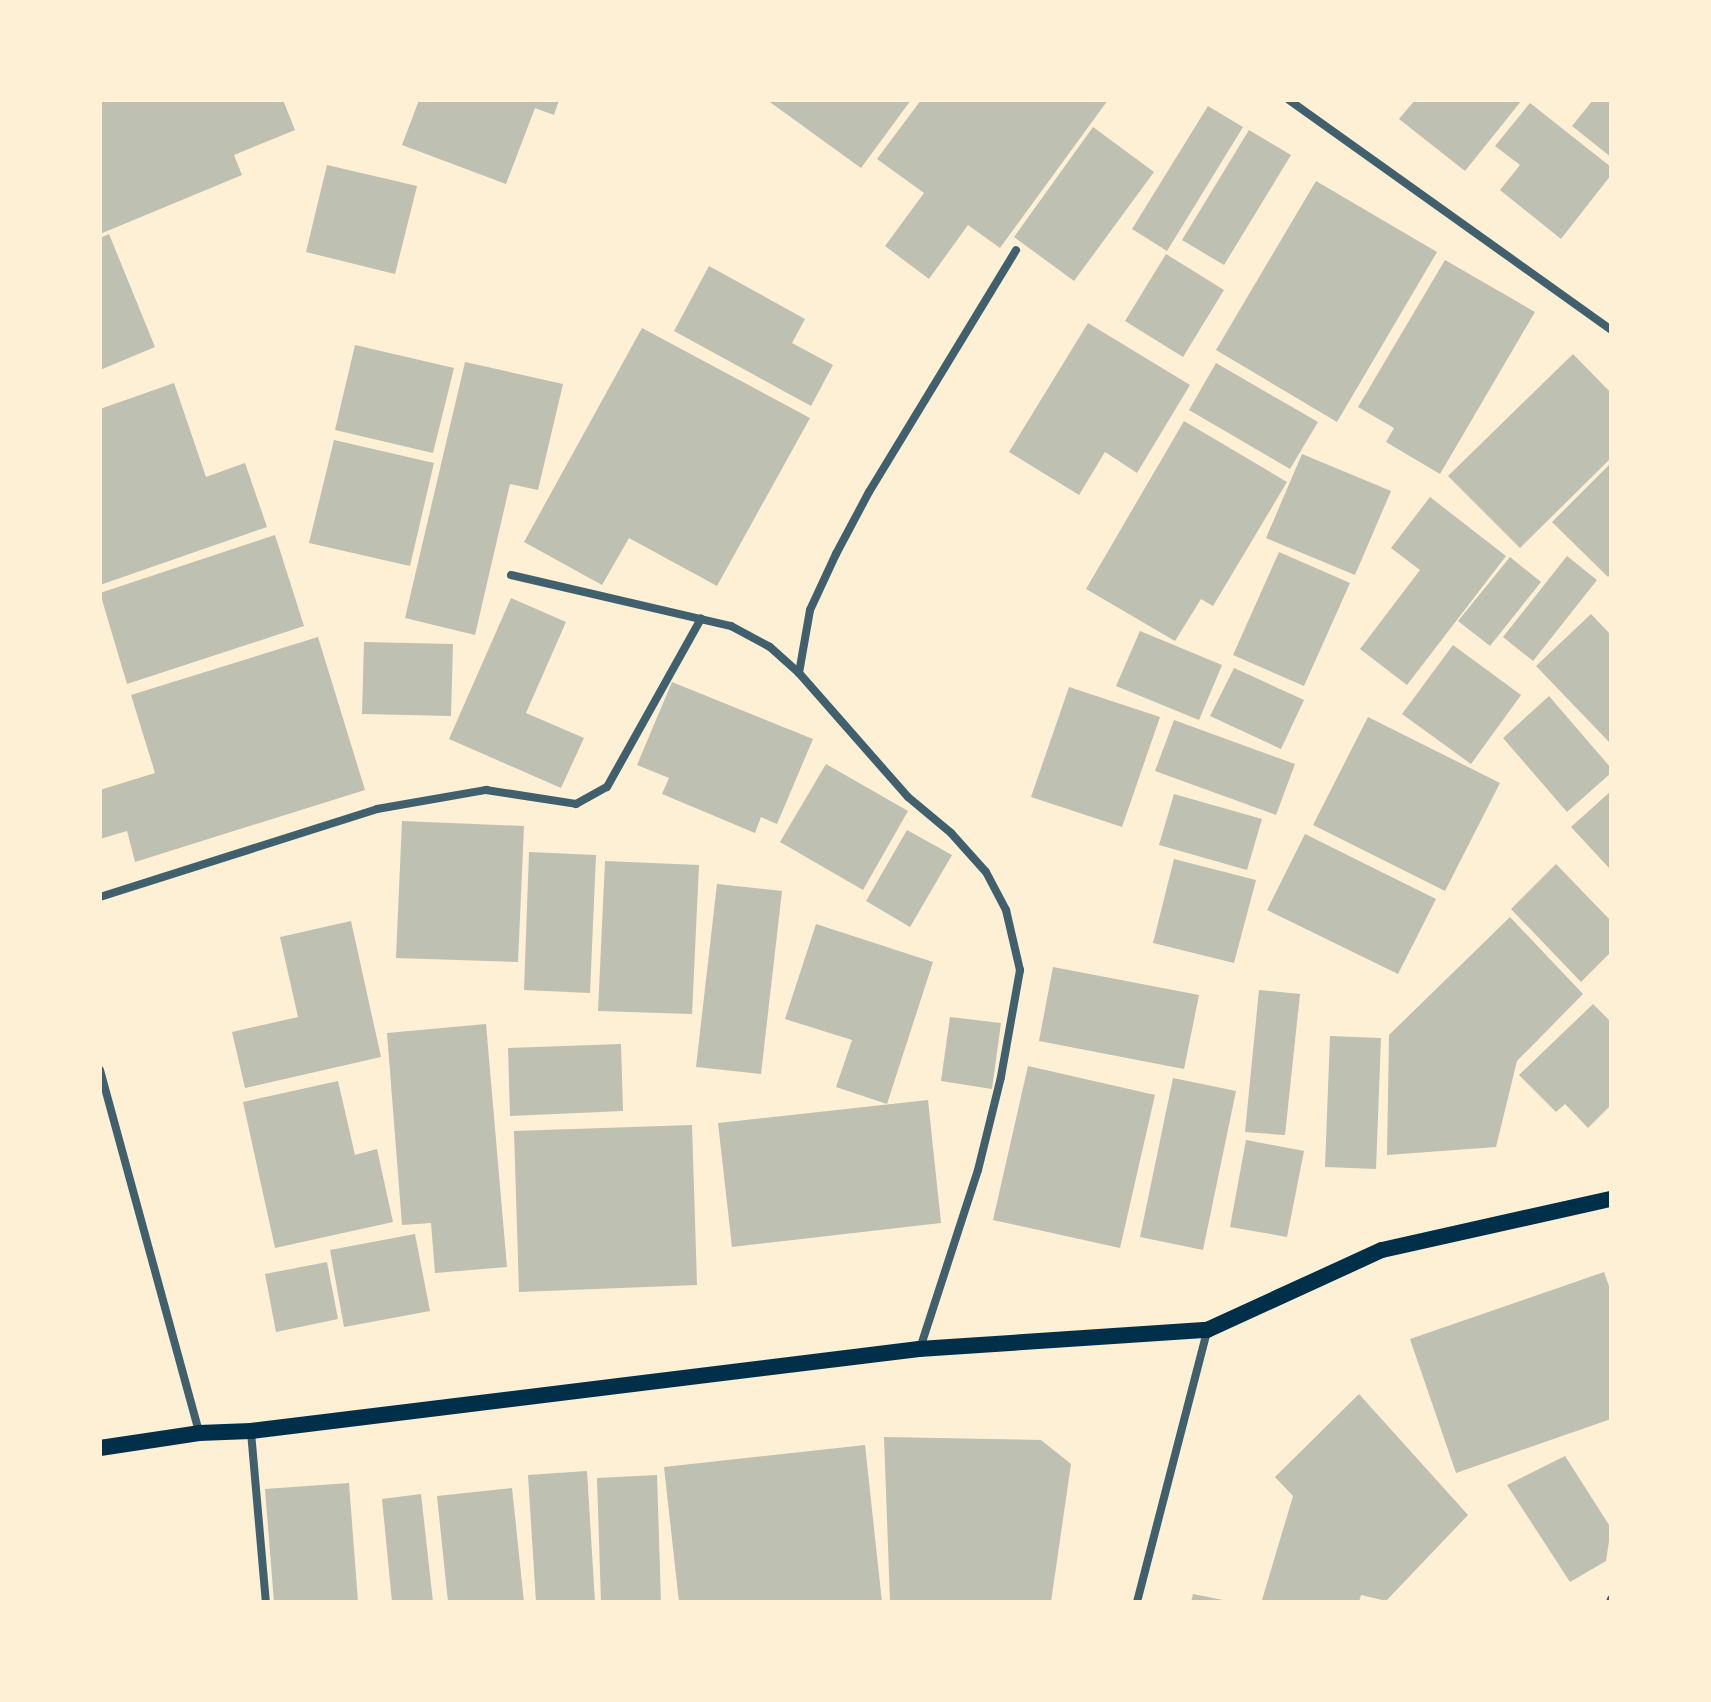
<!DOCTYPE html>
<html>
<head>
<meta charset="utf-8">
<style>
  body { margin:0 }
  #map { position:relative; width:1711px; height:1702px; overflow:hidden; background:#fdf0d5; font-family:Mulish,sans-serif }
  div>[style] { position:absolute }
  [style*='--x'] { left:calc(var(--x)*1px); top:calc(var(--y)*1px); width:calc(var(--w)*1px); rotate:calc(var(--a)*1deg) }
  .building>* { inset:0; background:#bec0b2 }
  .minor>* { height:8px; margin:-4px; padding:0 4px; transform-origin:4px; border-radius:4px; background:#3f606c }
  .secondary>* { height:16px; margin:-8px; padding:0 8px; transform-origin:8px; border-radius:8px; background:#003049 }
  span { translate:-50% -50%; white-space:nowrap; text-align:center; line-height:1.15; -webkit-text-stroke:6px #fdf0d5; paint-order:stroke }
  .frame { position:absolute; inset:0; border:102px solid #fdf0d5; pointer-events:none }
</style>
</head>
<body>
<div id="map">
  <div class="building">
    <div style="clip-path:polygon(100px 100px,283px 100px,295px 130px,234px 155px,242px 175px,100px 234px)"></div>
    <div style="clip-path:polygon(419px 100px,559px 100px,554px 115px,535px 108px,506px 184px,402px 145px)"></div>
    <div style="clip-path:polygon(767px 100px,911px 100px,861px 168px)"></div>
    <div style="clip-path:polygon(921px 100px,1108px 100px,1000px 248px,968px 225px,929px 279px,885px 246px,924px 193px,877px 159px)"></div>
    <div style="clip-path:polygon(1415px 100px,1522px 100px,1465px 171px,1399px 119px)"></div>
    <div style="clip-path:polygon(1593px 100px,1611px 100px,1611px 157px,1572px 126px)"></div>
    <div style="clip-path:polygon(1530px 103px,1611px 167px,1611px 175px,1561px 239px,1500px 190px,1520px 165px,1495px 146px)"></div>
    <div style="clip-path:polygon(1208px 106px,1243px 127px,1167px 251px,1132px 229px)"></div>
    <div style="clip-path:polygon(1093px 127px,1154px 172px,1074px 281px,1014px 237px)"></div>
    <div style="clip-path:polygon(1249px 130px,1291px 155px,1224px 265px,1182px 240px)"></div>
    <div style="clip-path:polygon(327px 165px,417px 186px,395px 274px,306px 252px)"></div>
    <div style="clip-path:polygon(1316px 181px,1437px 252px,1337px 422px,1216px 350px)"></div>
    <div style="clip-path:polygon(109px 234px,155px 347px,100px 370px,100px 238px)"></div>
    <div style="clip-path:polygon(1166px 254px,1224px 290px,1183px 357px,1125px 321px)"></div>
    <div style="clip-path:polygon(1445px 260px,1535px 312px,1440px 474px,1386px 442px,1394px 428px,1358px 407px)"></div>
    <div style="clip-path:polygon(709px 266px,805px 319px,792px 343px,833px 365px,811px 406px,674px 331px)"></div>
    <div style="clip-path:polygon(1088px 323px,1190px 385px,1137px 473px,1105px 452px,1079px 495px,1009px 452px)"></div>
    <div style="clip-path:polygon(642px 328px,810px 418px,717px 586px,629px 538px,602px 585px,524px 542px)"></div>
    <div style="clip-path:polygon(355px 345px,454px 368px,433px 453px,335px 430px)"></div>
    <div style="clip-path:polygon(1573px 354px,1611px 393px,1611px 458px,1520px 548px,1448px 476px)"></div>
    <div style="clip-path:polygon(465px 362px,563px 384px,538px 490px,510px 484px,475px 635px,405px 618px)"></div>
    <div style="clip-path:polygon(1216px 363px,1318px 422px,1290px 469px,1189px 410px)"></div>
    <div style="clip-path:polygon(174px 383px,206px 477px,245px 463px,267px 527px,100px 585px,100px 409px)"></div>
    <div style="clip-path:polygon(1184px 421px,1287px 482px,1213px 606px,1201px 599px,1175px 641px,1086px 589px)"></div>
    <div style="clip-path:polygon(334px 440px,434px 463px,410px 566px,309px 543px)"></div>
    <div style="clip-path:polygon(1302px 454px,1391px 491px,1355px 575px,1266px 538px)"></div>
    <div style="clip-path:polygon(1611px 463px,1611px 574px,1608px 577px,1552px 522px)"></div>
    <div style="clip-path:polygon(1430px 497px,1506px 556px,1407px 685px,1360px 649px,1420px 570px,1391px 548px)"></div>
    <div style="clip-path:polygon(275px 535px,304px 626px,127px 684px,100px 593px)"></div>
    <div style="clip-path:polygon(1279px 552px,1350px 583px,1304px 686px,1233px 655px)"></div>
    <div style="clip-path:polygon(1567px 556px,1597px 580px,1533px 661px,1503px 637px)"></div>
    <div style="clip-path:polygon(1510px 557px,1541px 582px,1490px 646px,1458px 621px)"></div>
    <div style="clip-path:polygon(511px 598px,566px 622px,526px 713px,584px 738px,561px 788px,449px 739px)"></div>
    <div style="clip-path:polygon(1591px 614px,1611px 635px,1611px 744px,1536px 666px)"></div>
    <div style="clip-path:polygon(1140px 631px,1222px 665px,1199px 720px,1116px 686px)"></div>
    <div style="clip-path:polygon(318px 637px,365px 790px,135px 862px,127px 831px,100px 839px,100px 790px,155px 773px,131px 695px)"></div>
    <div style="clip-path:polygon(364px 642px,453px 644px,451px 716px,362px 714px)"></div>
    <div style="clip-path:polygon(1453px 645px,1521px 695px,1471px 764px,1402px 714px)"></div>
    <div style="clip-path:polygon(1234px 668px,1304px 700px,1281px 749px,1210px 716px)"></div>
    <div style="clip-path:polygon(672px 682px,813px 739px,777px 824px,761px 817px,755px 833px,662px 794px,669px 778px,637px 765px)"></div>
    <div style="clip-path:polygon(1069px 687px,1160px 717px,1122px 827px,1031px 797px)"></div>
    <div style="clip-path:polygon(1549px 696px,1611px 768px,1611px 773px,1567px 812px,1503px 738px)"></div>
    <div style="clip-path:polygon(1368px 717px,1500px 783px,1445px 891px,1313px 825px)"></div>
    <div style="clip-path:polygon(1174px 720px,1295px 764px,1276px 815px,1155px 771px)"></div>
    <div style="clip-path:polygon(826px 764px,908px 811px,863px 890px,780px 842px)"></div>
    <div style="clip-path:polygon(1611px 791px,1611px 870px,1571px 827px)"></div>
    <div style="clip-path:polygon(1174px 794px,1262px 819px,1247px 870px,1159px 845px)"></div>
    <div style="clip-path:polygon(402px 821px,524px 826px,518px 962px,396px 958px)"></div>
    <div style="clip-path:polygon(907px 830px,952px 855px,910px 927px,866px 901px)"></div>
    <div style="clip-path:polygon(1305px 834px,1436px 899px,1398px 974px,1267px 910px)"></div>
    <div style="clip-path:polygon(529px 852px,596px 855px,590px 993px,524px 990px)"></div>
    <div style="clip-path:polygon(1174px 859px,1256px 880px,1234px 963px,1153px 943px)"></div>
    <div style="clip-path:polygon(605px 861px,699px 865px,692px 1014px,598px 1011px)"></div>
    <div style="clip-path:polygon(1556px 864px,1611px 921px,1611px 952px,1581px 982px,1511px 909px)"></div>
    <div style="clip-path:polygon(717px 884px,782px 891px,761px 1074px,696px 1067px)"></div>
    <div style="clip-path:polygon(1510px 917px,1583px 994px,1517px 1061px,1496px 1147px,1387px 1155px,1389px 1035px)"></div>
    <div style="clip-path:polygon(351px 921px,381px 1057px,245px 1088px,232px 1032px,298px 1017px,280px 937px)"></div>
    <div style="clip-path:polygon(816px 924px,933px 962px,887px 1104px,836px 1087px,852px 1040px,785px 1019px)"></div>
    <div style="clip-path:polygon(1053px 967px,1199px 995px,1184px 1069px,1039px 1041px)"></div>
    <div style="clip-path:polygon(1259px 990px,1300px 994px,1285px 1135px,1245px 1132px)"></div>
    <div style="clip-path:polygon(1593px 1004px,1611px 1022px,1611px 1105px,1588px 1128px,1565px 1104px,1556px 1112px,1519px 1075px)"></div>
    <div style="clip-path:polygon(950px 1017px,1001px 1023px,992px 1089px,941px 1081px)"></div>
    <div style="clip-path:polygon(486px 1024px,507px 1267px,435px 1273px,431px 1223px,402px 1225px,387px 1033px)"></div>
    <div style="clip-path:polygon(1330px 1036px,1381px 1038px,1376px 1169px,1325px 1167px)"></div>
    <div style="clip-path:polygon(621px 1044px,623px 1111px,510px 1116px,508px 1048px)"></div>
    <div style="clip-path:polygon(1028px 1066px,1155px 1095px,1120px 1248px,993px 1220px)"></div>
    <div style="clip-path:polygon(1173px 1078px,1236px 1091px,1203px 1250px,1140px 1237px)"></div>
    <div style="clip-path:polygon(338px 1081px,355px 1155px,377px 1149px,393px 1222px,275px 1248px,243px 1102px)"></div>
    <div style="clip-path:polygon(928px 1100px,941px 1223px,732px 1247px,718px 1123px)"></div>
    <div style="clip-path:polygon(692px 1125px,697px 1285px,519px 1292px,514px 1131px)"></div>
    <div style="clip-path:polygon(1246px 1140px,1304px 1151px,1287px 1237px,1230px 1227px)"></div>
    <div style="clip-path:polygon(415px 1234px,430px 1311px,344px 1327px,330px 1250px)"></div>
    <div style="clip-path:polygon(327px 1262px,338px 1319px,276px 1332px,265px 1274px)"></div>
    <div style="clip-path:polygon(1604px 1272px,1611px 1292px,1611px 1419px,1456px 1473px,1410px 1339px)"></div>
    <div style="clip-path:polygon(1359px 1394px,1468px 1515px,1386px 1601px,1361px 1595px,1359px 1602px,1262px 1600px,1293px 1496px,1275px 1477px)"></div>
    <div style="clip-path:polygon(884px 1437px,1041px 1440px,1071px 1464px,1051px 1602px,890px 1601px)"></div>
    <div style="clip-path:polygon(865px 1445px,882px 1602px,679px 1602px,664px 1467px)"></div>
    <div style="clip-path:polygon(1565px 1456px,1611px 1528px,1606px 1561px,1570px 1582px,1507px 1485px)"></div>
    <div style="clip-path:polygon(587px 1471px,595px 1602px,536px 1602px,528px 1475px)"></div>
    <div style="clip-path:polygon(657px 1475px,661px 1602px,601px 1602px,597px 1478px)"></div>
    <div style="clip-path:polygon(349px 1483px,358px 1602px,274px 1602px,265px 1489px)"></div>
    <div style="clip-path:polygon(512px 1488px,524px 1602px,448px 1602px,437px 1496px)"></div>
    <div style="clip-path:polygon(421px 1494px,433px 1602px,392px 1602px,382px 1499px)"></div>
    <div style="clip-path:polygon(1193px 1594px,1228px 1601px,1227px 1602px,1191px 1602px)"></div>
  </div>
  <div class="minor">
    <div style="--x:1289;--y:100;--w:396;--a:35.5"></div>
    <div style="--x:511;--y:575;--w:226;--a:13.1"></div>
    <div style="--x:731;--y:626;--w:44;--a:28.3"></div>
    <div style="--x:770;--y:647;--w:39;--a:42"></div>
    <div style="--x:799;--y:673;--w:165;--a:48.7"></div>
    <div style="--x:908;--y:797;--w:56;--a:39.9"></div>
    <div style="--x:951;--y:833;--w:52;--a:48.1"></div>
    <div style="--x:986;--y:872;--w:43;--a:62.2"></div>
    <div style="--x:1006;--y:910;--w:62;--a:76.9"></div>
    <div style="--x:1020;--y:970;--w:109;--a:100.1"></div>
    <div style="--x:1001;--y:1077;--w:96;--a:103.9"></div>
    <div style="--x:978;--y:1170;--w:187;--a:108"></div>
    <div style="--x:799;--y:673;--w:64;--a:-80.1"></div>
    <div style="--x:810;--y:610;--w:62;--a:-65.1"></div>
    <div style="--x:836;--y:554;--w:70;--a:-62"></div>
    <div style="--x:869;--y:492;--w:283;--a:-58.7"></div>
    <div style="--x:100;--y:897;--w:291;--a:-17.6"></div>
    <div style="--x:377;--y:809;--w:111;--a:-9.9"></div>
    <div style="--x:486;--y:790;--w:91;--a:8.8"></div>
    <div style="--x:576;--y:804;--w:35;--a:-29"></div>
    <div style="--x:607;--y:787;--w:193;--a:-60.8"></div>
    <div style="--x:100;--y:1070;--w:376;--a:74.7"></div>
    <div style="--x:251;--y:1432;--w:171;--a:85"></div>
    <div style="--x:1137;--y:1602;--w:280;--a:-75.5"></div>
    <div style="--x:1610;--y:1602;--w:3;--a:-72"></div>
  </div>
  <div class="secondary">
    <div style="--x:100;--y:1448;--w:100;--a:-8.6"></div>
    <div style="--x:199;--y:1433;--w:52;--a:-2.2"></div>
    <div style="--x:251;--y:1431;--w:673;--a:-7"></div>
    <div style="--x:919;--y:1349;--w:289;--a:-3.8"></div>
    <div style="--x:1207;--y:1330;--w:192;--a:-24.6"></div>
    <div style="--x:1382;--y:1250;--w:235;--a:-12.6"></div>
  </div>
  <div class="frame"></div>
</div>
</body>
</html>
